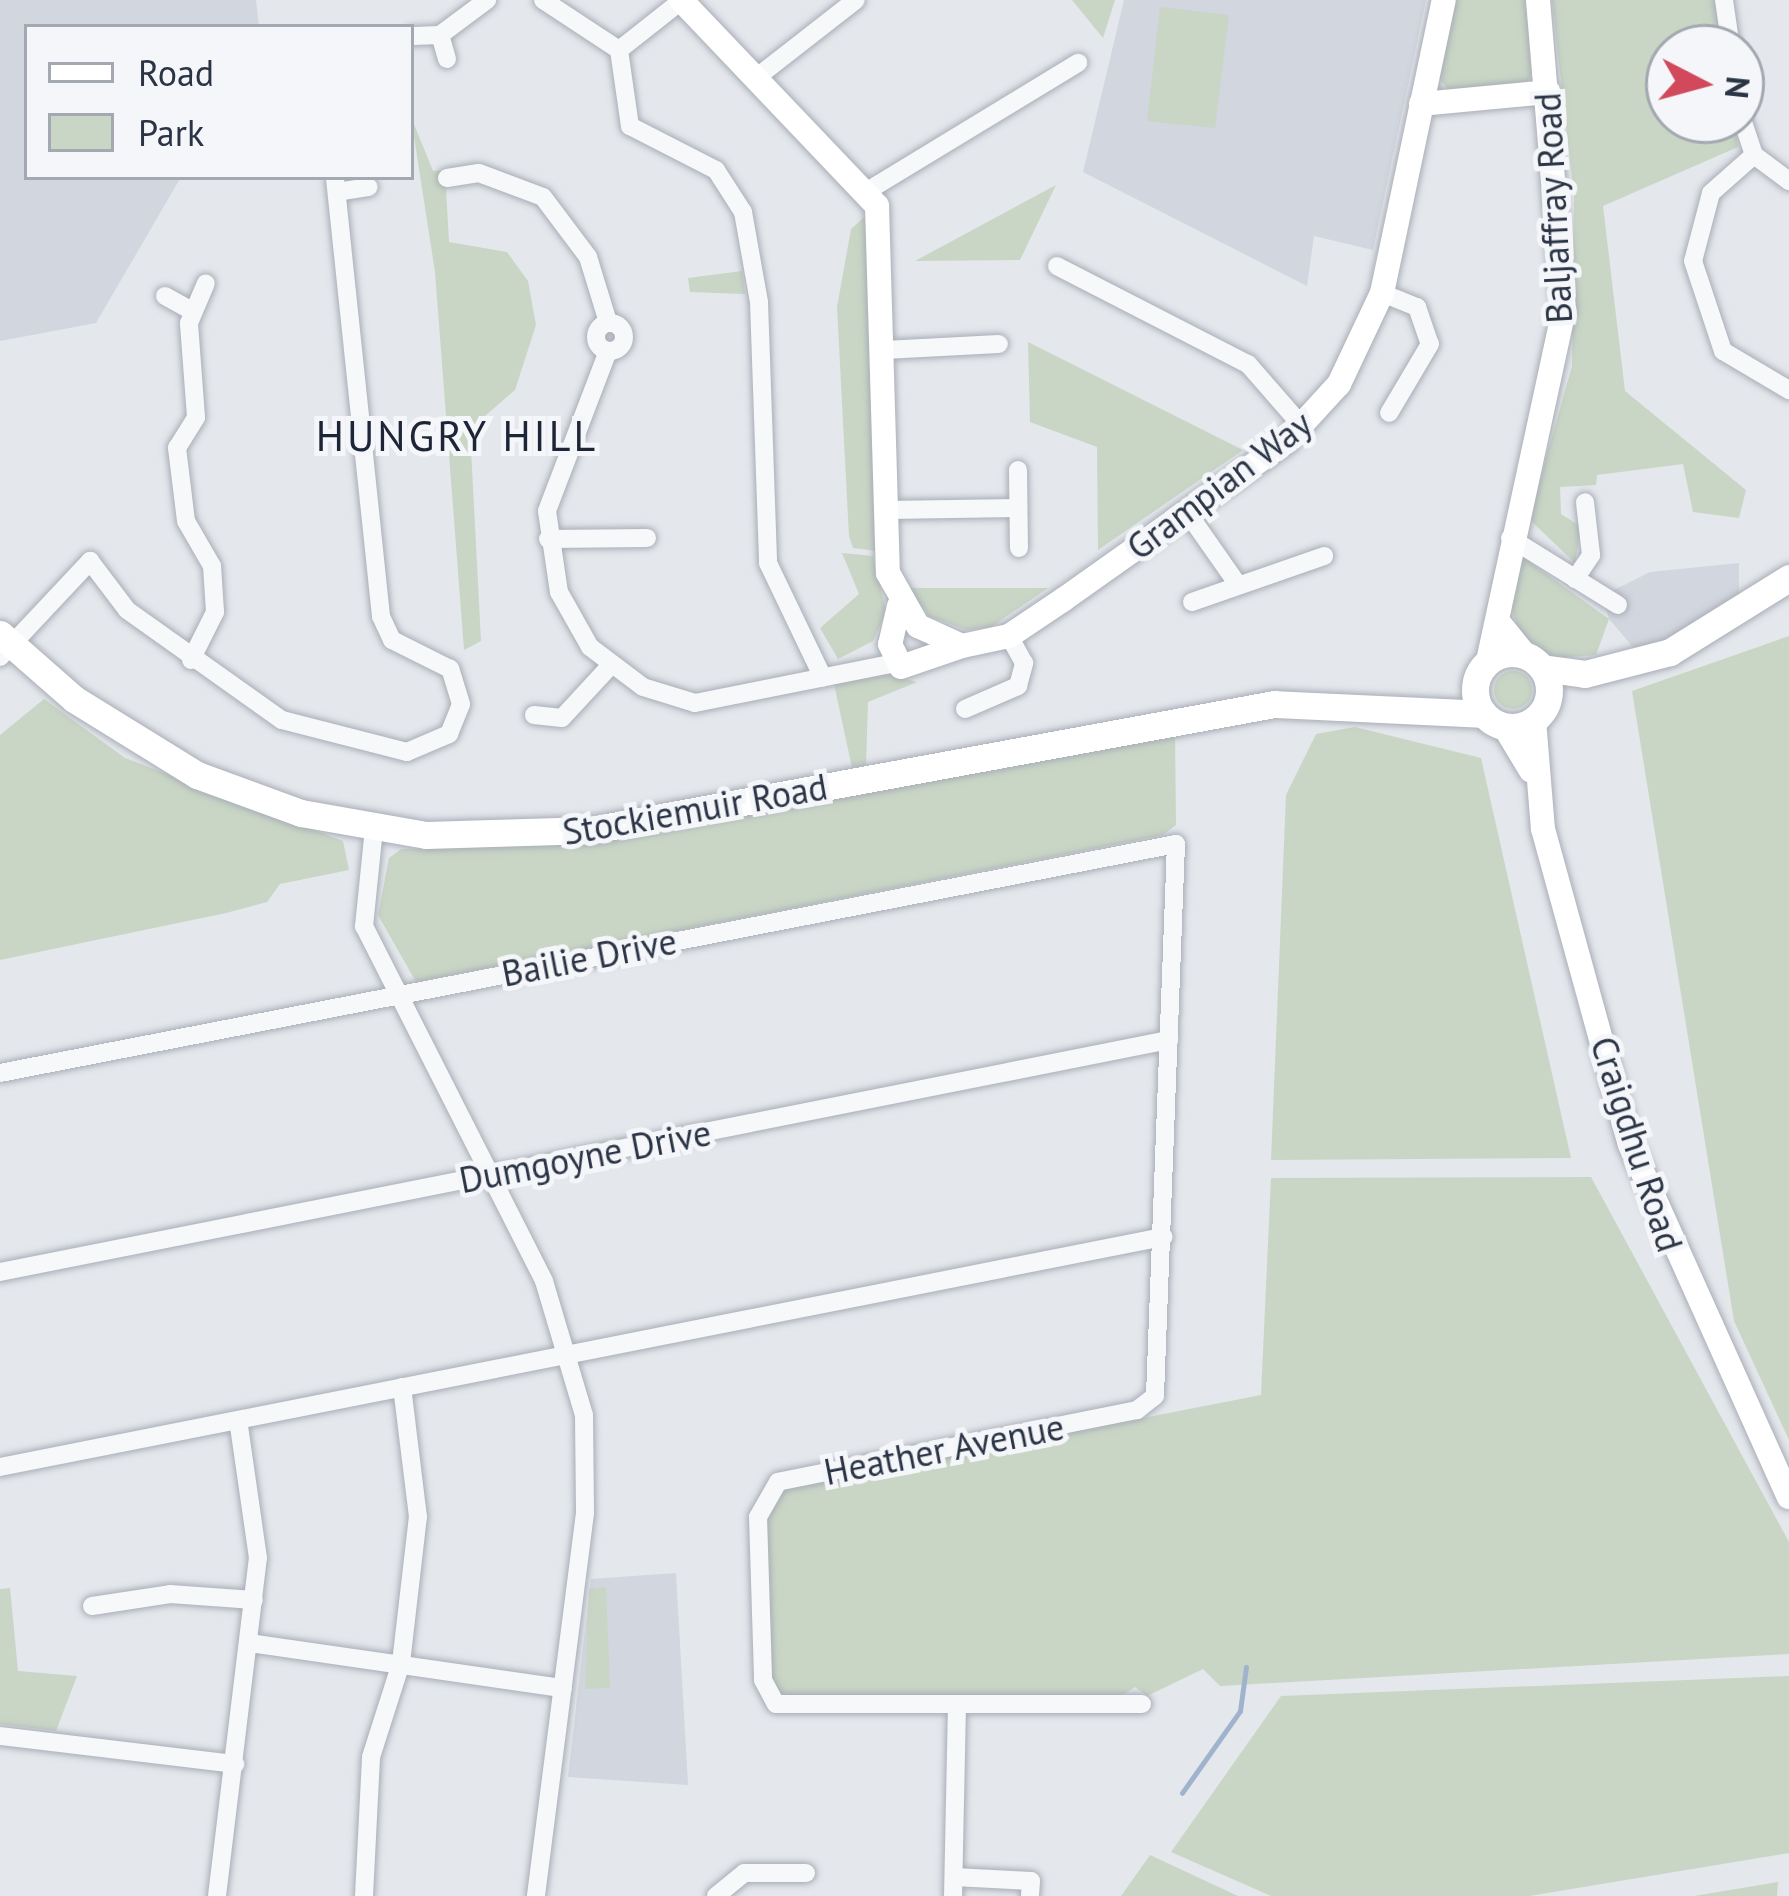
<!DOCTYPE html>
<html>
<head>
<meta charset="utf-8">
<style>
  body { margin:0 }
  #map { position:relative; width:1789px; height:1896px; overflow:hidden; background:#e4e7ec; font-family:"PT Sans",sans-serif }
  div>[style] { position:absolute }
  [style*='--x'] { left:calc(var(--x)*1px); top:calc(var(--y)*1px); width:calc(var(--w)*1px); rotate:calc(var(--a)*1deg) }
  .built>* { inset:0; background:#d2d6de }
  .green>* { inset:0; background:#c9d6c5 }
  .round { border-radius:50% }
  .stream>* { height:4.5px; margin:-2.25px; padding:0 2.25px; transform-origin:2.25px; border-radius:2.25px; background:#9fb4cc }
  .roads { filter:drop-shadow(0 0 3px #a9aeb7) drop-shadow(0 0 3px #a9aeb7) }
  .street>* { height:18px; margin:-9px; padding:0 9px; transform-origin:9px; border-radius:9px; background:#f7f8fa }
  .street>.ring { margin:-9px; padding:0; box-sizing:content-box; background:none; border:18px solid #f7f8fa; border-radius:50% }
  .secondary>* { height:24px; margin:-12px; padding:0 12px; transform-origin:12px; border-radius:12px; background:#fff }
  .primary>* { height:27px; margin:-13.5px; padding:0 13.5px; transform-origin:13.5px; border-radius:13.5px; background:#fff }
  .primary>.ring { margin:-13.5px; padding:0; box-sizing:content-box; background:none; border:27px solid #fff; border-radius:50% }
  span { translate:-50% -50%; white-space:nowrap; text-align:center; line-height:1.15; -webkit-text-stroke:10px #f4f6f9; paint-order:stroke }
  .street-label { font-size:36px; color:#2b3445 }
  .quarter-label { font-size:42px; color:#1d2536; letter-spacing:3px }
  .legend { position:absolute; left:24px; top:24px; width:390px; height:156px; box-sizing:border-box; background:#f4f6f9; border:3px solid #a4a8b1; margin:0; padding:15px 21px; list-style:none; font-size:36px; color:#2b3445 }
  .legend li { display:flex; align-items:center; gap:24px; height:60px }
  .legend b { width:60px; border:3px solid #a4a8b1 }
  .north { position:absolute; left:1645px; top:24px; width:120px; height:120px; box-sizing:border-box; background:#f4f6f9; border:3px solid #a4a8b1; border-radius:50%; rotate:96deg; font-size:33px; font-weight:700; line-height:48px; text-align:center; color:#2b3445 }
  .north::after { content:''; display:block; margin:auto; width:42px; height:54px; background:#d1495b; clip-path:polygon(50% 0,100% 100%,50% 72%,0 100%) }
</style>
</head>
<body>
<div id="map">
  <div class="built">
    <div style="clip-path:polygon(0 0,256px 0,259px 27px,27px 27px,27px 177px,181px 177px,96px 323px,0 341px)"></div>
    <div style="clip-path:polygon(1124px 0,1426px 0,1373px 250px,1314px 236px,1307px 286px,1083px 172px)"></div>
    <div style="clip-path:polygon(1739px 563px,1739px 600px,1693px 633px,1638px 653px,1609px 619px,1602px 596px,1650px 572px)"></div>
    <div style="clip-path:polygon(676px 1573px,688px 1785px,568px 1777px,591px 1579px)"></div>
  </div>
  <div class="green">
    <div style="clip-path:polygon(1072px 0,1115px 0,1103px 38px)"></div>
    <div style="clip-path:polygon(1453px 0,1528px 0,1536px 67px,1524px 87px,1453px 96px,1437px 76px)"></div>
    <div style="clip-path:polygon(1552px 0,1716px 0,1723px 48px,1669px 48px,1669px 120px,1734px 120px,1738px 147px,1603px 206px,1625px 391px,1746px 490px,1739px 518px,1693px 512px,1683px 464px,1597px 475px,1596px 485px,1560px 487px,1561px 514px,1581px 527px,1575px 563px,1529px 519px,1572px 366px,1574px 197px)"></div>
    <div style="clip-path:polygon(1160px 7px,1229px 15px,1215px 128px,1147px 121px)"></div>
    <div style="clip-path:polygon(411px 117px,433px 171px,445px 170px,449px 242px,507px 252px,528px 281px,536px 325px,515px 390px,470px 429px,481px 641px,464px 650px,435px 272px)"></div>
    <div style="clip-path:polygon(1056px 185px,1020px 260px,915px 261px)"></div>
    <div style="clip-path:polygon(869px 213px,877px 551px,853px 548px,849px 536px,837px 307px,851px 229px)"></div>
    <div style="clip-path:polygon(742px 271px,745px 294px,690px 292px,688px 278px)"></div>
    <div style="clip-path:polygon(1028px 342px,1243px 450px,1098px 550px,1097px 447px,1030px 422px)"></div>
    <div style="clip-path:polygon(842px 553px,873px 556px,886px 611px,873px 641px,838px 659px,820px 628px,859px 594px)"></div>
    <div style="clip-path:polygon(1520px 555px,1609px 619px,1596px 655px,1545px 659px,1520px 635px,1511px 607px)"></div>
    <div style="clip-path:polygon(908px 588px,1048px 588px,991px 627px,966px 630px,929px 616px)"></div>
    <div style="clip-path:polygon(1789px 636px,1789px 1440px,1734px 1321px,1632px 691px)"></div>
    <div class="round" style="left:1494px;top:671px;width:38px;height:38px"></div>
    <div style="clip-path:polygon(879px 672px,917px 682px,868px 702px,866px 765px,852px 768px,834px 684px)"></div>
    <div style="clip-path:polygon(44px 699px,125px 758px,343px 841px,349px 870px,280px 884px,267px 902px,226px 913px,0 960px,0 735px)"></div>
    <div style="clip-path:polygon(1355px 727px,1481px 758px,1571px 1158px,1271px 1160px,1286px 795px,1316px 734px)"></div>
    <div style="clip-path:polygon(1175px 731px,1176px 825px,1163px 835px,416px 982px,378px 915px,389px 858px,401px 849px,592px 844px)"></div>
    <div style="clip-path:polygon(1591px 1177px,1789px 1542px,1789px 1654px,1220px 1686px,1203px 1669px,1147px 1696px,1135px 1687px,1121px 1696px,785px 1702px,770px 1685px,763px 1509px,773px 1490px,1261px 1395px,1271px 1178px)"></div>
    <div style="clip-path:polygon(606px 1587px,610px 1688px,585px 1689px,589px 1589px)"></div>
    <div style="clip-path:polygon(10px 1588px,18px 1671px,77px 1676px,56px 1731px,0 1724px,0 1589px)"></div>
    <div style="clip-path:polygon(1789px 1676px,1789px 1853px,1529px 1896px,1271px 1896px,1171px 1852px,1281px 1696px)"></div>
    <div style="clip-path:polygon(1150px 1855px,1238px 1896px,1121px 1896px)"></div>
    <div style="clip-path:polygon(1778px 1882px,1777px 1896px,1694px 1896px)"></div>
  </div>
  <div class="stream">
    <div style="--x:1182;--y:1793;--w:100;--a:-54.7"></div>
    <div style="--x:1240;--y:1711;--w:44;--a:-82.2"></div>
  </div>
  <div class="roads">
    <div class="street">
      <div style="--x:543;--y:0;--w:91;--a:33.3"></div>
      <div style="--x:1724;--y:0;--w:49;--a:81.7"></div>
      <div style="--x:413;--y:36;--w:27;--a:-2"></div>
      <div style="--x:619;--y:50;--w:77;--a:81.8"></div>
      <div style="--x:630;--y:126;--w:97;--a:27.1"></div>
      <div style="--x:716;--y:170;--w:50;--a:57.3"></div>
      <div style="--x:743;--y:212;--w:91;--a:79.9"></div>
      <div style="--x:759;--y:302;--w:261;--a:88"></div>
      <div style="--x:768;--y:563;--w:127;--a:64.4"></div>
      <div style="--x:619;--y:50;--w:79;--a:-38.3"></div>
      <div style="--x:447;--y:59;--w:25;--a:-106"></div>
      <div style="--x:440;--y:35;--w:59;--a:-36.7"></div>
      <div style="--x:757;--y:77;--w:125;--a:-37.9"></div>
      <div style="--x:1741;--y:116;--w:41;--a:71.6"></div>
      <div style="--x:1754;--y:155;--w:44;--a:36.6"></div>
      <div style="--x:1754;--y:155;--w:57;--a:138.5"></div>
      <div style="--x:1711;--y:193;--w:70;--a:104.8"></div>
      <div style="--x:1693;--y:261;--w:95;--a:71.6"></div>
      <div style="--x:1723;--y:351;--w:77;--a:30.6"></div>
      <div style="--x:447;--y:178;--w:32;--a:-9"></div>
      <div style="--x:479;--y:173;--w:68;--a:20.6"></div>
      <div style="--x:543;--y:197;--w:75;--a:53.1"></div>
      <div style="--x:588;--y:257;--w:68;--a:72.9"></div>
      <div style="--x:869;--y:190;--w:245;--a:-31.3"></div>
      <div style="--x:337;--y:192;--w:32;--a:-9"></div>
      <div style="--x:1057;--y:266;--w:215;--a:27.2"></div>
      <div style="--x:1248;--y:364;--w:84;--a:48.9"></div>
      <div style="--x:1382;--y:293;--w:38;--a:22"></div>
      <div style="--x:1417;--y:307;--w:39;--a:71"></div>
      <div style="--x:1430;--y:344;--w:80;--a:120.7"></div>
      <div style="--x:165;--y:296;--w:31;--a:29"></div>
      <div class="ring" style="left:596px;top:323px;width:10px;height:10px"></div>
      <div style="--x:884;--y:350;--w:115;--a:-3"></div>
      <div style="--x:608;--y:351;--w:171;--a:110.9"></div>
      <div style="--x:547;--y:511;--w:82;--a:81.6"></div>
      <div style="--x:559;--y:592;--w:63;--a:60.6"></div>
      <div style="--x:590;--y:647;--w:66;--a:37"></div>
      <div style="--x:643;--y:687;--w:54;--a:17.1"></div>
      <div style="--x:695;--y:703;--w:205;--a:-11.3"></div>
      <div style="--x:1018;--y:470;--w:78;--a:89.3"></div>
      <div style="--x:886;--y:510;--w:132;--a:-0.9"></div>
      <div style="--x:1187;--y:512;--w:85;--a:55"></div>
      <div style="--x:1510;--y:538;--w:127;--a:31.8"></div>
      <div style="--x:548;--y:539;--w:99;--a:-0.6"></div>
      <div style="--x:1575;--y:579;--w:29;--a:-56"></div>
      <div style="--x:1591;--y:555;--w:53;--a:-96.5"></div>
      <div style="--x:1192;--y:602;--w:140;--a:-19.2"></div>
      <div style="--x:0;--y:657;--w:132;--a:-46.8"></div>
      <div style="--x:90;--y:561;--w:61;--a:52.9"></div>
      <div style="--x:127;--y:610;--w:190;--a:35.4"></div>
      <div style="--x:282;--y:720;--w:129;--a:14.4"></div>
      <div style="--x:407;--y:752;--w:46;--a:-23.2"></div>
      <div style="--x:449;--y:734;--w:32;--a:-68"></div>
      <div style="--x:461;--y:704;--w:37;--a:-107"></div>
      <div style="--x:450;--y:669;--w:65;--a:-153.4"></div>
      <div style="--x:392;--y:640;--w:26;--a:-115"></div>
      <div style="--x:381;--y:616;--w:441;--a:-96"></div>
      <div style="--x:191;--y:660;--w:54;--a:-63.4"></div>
      <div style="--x:215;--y:612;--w:46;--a:-93.7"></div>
      <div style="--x:212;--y:566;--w:52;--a:-120"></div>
      <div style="--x:186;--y:521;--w:74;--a:-97"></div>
      <div style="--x:177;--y:448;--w:36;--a:-58"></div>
      <div style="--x:196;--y:417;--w:94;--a:-94.3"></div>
      <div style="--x:189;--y:323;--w:43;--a:-67"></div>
      <div style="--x:965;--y:709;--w:58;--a:-23.5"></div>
      <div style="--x:1018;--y:686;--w:24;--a:-75"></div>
      <div style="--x:1024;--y:663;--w:31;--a:-119"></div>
      <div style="--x:534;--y:715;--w:28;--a:6"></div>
      <div style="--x:562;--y:718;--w:71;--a:-47.3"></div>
      <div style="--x:374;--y:828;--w:99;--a:95.8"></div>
      <div style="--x:364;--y:926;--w:398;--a:63.1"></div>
      <div style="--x:544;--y:1281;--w:140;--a:73.4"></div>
      <div style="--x:584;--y:1415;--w:98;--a:89.4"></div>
      <div style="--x:585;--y:1513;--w:386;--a:97.3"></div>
      <div style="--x:0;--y:1073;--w:1198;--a:-11.02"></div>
      <div style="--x:1176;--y:844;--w:552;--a:92.18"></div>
      <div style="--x:1155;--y:1396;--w:23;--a:142"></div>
      <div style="--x:1137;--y:1410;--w:366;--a:168.7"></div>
      <div style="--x:778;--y:1482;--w:40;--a:119.7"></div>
      <div style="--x:758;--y:1517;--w:163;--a:88.2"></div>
      <div style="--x:763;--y:1680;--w:27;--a:62"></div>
      <div style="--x:776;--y:1704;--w:366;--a:0"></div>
      <div style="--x:0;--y:1272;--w:1192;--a:-11.23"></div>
      <div style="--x:0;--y:1467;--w:1186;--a:-11.19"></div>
      <div style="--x:92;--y:1606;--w:79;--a:-8.7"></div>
      <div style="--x:170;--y:1594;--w:84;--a:4.1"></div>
      <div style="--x:249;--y:1643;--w:317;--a:8.2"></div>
      <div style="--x:0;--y:1736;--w:237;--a:6.8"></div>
      <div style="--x:954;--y:1877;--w:77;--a:3"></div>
      <div style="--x:1031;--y:1881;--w:15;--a:94"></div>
      <div style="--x:217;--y:1896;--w:340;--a:-83.1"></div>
      <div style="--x:258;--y:1558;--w:139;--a:-98.2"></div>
      <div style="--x:364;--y:1896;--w:139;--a:-87.1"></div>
      <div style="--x:371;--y:1757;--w:99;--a:-72.3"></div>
      <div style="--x:401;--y:1663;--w:147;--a:-83.4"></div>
      <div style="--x:418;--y:1517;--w:131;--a:-97"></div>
      <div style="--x:716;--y:1896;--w:36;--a:-39"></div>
      <div style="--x:744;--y:1873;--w:62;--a:0"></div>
      <div style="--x:953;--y:1896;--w:189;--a:-88.8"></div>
    </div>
    <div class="secondary">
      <div style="--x:681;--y:0;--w:284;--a:46.4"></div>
      <div style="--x:877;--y:206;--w:367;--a:88.3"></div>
      <div style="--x:888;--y:573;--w:61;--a:60.5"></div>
      <div style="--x:918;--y:626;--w:48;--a:24.4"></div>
      <div style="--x:962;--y:646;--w:48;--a:-12"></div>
      <div style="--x:1009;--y:636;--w:66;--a:-33.9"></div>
      <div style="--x:1064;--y:599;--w:272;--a:-35.3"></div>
      <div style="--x:1286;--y:442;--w:79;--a:-47.6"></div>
      <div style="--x:1339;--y:384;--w:101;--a:-64.7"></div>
      <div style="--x:1382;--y:293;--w:299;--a:-78.1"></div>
      <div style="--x:1421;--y:104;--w:128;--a:-5.4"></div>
      <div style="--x:899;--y:606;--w:39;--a:103"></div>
      <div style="--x:890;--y:644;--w:25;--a:64"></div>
      <div style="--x:901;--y:667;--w:65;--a:-19"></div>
      <div style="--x:1500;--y:624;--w:38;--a:51"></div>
      <div style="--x:1488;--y:661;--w:359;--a:-77.8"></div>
      <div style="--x:1564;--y:310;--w:311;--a:-94.8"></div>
      <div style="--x:1534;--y:720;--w:109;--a:85.3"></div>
      <div style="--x:1543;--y:829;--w:327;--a:74.6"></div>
      <div style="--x:1630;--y:1144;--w:387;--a:65.8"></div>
      <div style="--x:1504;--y:726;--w:52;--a:59"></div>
    </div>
    <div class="primary">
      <div style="--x:0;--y:634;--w:98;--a:41.3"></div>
      <div style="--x:74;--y:699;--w:145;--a:31.7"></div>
      <div style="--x:197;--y:775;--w:111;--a:20.1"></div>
      <div style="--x:301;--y:813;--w:127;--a:10"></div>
      <div style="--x:426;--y:835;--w:165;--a:-1.7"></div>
      <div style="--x:591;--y:830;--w:695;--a:-10.45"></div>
      <div style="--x:1274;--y:704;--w:209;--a:2.7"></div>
      <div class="ring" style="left:1475px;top:653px;width:47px;height:47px"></div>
      <div style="--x:1542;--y:668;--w:43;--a:7.9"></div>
      <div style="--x:1585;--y:674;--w:88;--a:-14.5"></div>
      <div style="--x:1670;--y:652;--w:140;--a:-31.9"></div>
    </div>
  </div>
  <div class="street-label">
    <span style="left:1553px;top:208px;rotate:-93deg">Baljaffray Road</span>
    <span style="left:1219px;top:485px;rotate:-37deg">Grampian Way</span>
    <span style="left:695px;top:809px;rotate:-10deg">Stockiemuir Road</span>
    <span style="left:589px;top:957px;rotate:-11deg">Bailie Drive</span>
    <span style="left:1637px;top:1144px;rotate:72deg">Craigdhu Road</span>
    <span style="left:585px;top:1156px;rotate:-11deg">Dumgoyne Drive</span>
    <span style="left:944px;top:1449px;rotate:-11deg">Heather Avenue</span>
  </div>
  <div class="quarter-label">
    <span style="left:457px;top:436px">HUNGRY HILL</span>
  </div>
  <ul class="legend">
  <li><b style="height:15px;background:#fff"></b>Road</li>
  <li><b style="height:33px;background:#c9d6c5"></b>Park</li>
  </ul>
  <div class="north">N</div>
</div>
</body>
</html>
